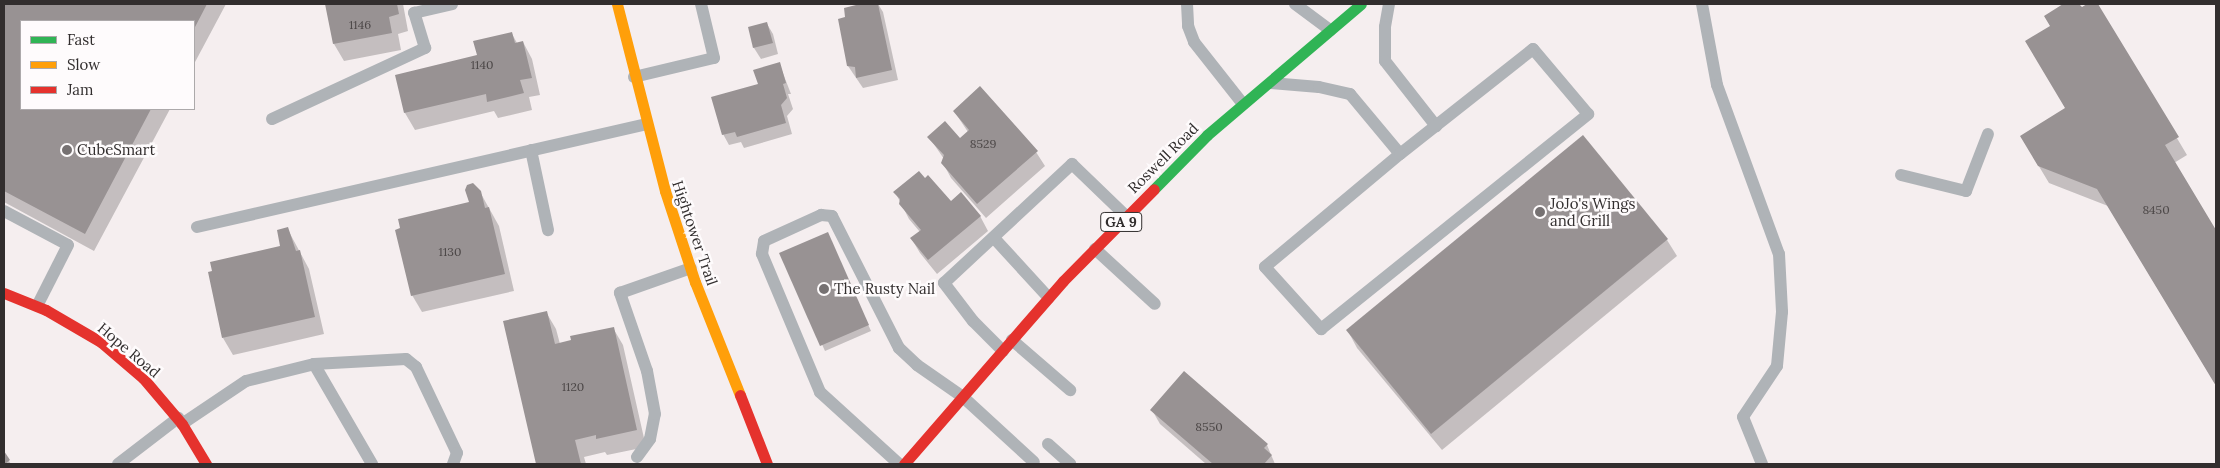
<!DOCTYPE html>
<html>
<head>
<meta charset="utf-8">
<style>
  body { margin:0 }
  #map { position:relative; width:2220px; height:468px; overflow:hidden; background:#f5eeef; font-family:Lora,serif }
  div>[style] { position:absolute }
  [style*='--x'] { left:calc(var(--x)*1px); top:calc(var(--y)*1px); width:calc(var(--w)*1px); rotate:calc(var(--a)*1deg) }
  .shadow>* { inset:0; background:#0003 }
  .building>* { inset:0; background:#989293 }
  .lane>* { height:12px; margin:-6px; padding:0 6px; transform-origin:6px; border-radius:6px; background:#afb3b7 }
  .fast>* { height:11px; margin:-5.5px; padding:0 5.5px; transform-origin:5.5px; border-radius:5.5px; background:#30b455 }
  .slow>* { height:11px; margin:-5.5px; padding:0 5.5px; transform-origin:5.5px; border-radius:5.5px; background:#ff9f0a }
  .jam>* { height:11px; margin:-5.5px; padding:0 5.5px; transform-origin:5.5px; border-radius:5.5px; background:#e5322d }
  .dots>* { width:14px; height:14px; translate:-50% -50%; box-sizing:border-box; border:2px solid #fefbfc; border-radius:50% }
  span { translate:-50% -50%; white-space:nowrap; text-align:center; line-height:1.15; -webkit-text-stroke:5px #fefbfc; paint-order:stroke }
  .number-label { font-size:12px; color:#4c4747 }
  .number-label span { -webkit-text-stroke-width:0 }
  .shield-label span { padding:1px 4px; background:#fefbfc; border:1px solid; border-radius:4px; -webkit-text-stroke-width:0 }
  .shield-label { font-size:14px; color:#322e2e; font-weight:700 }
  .poi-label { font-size:15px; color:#322e2e }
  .left { translate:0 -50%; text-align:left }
  .street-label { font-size:15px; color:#322e2e }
  .frame { position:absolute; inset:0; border:5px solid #322e2e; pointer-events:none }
  .legend { position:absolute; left:20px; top:20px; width:175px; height:90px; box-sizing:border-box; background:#fefbfc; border:1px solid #aca9aa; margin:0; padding:6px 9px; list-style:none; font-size:15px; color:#322e2e }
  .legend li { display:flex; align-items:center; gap:10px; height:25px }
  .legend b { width:25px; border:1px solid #aca9aa }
</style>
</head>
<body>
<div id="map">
  <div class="shadow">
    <div style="clip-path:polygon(4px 4px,226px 4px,194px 64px,194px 21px,21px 21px,21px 109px,170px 109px,94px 251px,4px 202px)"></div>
    <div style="clip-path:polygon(327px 4px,403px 4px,408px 31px,398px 34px,401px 50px,344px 61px,334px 44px)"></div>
    <div style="clip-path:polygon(866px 4px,878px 4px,883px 12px,898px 80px,863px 88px,848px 66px,845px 9px)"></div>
    <div style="clip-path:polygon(2065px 4px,2078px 4px,2081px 9px,2089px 4px,2097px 4px,2187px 155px,2174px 163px,2216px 233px,2216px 385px,2108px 206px,2049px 183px,2031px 153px,2067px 109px,2051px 27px,2045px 16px)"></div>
    <div style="clip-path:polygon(767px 24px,773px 34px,778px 54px,761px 59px,754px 48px,750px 28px)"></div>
    <div style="clip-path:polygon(512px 34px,517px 43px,523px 42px,532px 59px,540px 95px,529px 97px,532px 110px,498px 118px,494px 111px,415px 130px,405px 113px,397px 76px,479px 56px)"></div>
    <div style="clip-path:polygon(779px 63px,791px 94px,788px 94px,793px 109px,787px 116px,792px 134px,744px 148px,741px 142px,729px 145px,723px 134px,759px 85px)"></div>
    <div style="clip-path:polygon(954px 111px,1036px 152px,1045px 166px,986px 218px,951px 178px,943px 163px,944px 159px,929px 137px,960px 139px,968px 132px)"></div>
    <div style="clip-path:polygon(480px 192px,499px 226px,514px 291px,422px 312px,412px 295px,470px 203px)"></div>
    <div style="clip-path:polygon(895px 192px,951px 203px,980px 216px,988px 231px,937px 274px,920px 253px,911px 238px,920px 232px,909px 219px)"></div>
    <div style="clip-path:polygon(287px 228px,309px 269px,324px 334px,233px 355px,223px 338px,281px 247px)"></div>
    <div style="clip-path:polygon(830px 239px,871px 331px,825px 351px,781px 254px)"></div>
    <div style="clip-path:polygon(1667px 240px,1677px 256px,1442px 450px,1357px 348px,1348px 331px)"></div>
    <div style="clip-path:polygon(546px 312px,556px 329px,560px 344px,613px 328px,623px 345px,646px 447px,607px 455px,605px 452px,584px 457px,586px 464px,537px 464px,505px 322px)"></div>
    <div style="clip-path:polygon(1152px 410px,1267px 445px,1275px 464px,1206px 464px,1160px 424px)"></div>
    <div style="clip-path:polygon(4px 453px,9px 461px,11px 464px,4px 464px)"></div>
  </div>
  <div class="building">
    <div style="clip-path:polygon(4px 4px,207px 4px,194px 29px,194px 21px,21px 21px,21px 109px,151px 109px,85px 234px,4px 191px)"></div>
    <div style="clip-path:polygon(325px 4px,397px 4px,399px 14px,389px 17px,392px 33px,333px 44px)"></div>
    <div style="clip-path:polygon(860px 4px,878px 4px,892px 70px,856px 78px,855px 67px,847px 66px,838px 19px,845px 17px,844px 8px)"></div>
    <div style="clip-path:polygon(2063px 4px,2079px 4px,2082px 7px,2087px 4px,2098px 4px,2179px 137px,2165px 145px,2216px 230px,2216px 386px,2097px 189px,2038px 166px,2020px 136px,2065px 108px,2025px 41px,2050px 26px,2044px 16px)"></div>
    <div style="clip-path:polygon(767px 22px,773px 43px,753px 48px,748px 27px)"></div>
    <div style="clip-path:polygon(512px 32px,515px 43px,523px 41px,532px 78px,520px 80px,524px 93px,487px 102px,486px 94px,404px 113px,395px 75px,477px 55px,473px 41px)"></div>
    <div style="clip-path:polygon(780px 62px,786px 83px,783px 84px,787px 98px,781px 105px,786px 123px,737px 137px,735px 132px,722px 135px,711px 97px,758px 84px,753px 70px)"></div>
    <div style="clip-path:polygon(980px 86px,1038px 151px,977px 204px,941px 163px,944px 155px,927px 137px,945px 121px,960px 138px,969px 130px,953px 111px)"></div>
    <div style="clip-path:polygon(1583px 135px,1668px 239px,1431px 434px,1346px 330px)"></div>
    <div style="clip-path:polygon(919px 171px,925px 178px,928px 175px,951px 201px,961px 192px,981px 216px,928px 260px,910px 238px,921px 230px,899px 204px,900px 199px,893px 192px)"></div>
    <div style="clip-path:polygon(473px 183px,481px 191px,485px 208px,489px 207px,505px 274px,411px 296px,395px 230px,400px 228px,398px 219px,469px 202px,465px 190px,467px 185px)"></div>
    <div style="clip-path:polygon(288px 227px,296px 251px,300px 250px,315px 317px,222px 338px,208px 272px,212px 271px,210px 262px,280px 246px,277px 230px)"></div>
    <div style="clip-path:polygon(828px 232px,869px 325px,820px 346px,779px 253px)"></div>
    <div style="clip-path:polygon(547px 311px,555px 344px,571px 340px,570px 336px,614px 327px,637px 430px,596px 439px,596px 435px,575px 440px,581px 464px,536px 464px,503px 321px)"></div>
    <div style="clip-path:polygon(1184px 371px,1268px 444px,1264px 448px,1272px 455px,1264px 464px,1213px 464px,1150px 410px)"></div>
    <div style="clip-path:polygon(4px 451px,10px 460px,5px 464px,4px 464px)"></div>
  </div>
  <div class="lane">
    <div style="--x:1187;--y:4;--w:22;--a:87"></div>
    <div style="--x:1188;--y:26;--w:17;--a:69"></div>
    <div style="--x:1194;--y:42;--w:79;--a:51.7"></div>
    <div style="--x:1295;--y:4;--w:44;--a:36.6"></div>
    <div style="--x:1389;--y:4;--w:23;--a:100"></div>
    <div style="--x:1385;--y:27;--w:34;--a:90"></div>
    <div style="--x:1385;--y:61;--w:83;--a:51.9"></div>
    <div style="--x:1702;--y:4;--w:82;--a:79.5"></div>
    <div style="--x:1717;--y:85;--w:180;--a:69.9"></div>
    <div style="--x:1779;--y:254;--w:58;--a:87"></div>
    <div style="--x:1782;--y:312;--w:54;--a:95.3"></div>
    <div style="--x:1777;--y:366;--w:61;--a:123.7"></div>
    <div style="--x:1743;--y:417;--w:51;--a:68"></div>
    <div style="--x:634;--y:77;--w:82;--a:-13.4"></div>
    <div style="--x:714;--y:58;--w:56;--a:-103.5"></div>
    <div style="--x:1271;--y:83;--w:48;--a:4.8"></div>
    <div style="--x:1319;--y:87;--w:32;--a:13"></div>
    <div style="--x:1350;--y:94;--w:78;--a:50.2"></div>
    <div style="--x:1400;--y:154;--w:176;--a:140.1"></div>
    <div style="--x:1265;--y:267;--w:84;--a:47.9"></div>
    <div style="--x:1321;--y:329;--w:343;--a:-38.8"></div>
    <div style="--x:1588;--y:114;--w:85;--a:-130.2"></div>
    <div style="--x:1533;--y:49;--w:169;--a:141.7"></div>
    <div style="--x:272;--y:119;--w:169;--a:-24.9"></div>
    <div style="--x:425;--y:48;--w:37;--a:-107"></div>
    <div style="--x:414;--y:13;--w:39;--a:-13"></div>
    <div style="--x:531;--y:150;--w:82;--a:78"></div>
    <div style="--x:1901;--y:175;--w:67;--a:13.8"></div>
    <div style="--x:1966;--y:191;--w:61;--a:-68.9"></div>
    <div style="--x:4;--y:211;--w:72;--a:28"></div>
    <div style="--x:68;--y:245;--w:68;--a:116.9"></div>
    <div style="--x:197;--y:227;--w:461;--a:-12.9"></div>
    <div style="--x:994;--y:238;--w:81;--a:47.5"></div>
    <div style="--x:1095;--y:249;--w:81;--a:42.5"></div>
    <div style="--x:1012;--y:340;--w:77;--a:40.8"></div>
    <div style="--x:1003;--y:351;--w:42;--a:-135"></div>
    <div style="--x:973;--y:321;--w:48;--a:-127.3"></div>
    <div style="--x:944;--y:283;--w:175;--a:-42.9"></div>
    <div style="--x:1072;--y:164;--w:76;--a:43.9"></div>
    <div style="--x:314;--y:364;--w:116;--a:59.9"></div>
    <div style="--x:182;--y:424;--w:77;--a:-33.9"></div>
    <div style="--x:246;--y:381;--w:70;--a:-14"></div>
    <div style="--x:314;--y:364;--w:92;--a:-3.1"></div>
    <div style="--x:406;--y:359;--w:13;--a:39"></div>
    <div style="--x:416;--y:367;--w:95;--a:64.5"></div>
    <div style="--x:457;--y:453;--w:12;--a:110"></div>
    <div style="--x:1048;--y:444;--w:30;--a:42"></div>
    <div style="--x:637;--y:457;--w:22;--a:-54"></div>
    <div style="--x:650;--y:439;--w:25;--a:-79"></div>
    <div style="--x:655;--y:414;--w:44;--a:-100.5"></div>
    <div style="--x:647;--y:371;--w:83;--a:-109.1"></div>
    <div style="--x:620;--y:293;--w:75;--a:-19.4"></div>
    <div style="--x:118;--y:464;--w:76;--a:-37.5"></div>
    <div style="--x:899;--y:464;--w:107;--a:-137.7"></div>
    <div style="--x:820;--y:392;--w:150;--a:-112.8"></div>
    <div style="--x:762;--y:254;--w:13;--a:-81"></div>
    <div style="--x:764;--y:241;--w:63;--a:-24.5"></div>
    <div style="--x:821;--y:215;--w:11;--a:5"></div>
    <div style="--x:832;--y:216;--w:148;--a:63.1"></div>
    <div style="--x:899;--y:348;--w:25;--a:43"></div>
    <div style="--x:917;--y:365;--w:56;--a:34.8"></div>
    <div style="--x:963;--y:397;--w:96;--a:42.5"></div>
  </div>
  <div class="fast">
    <div style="--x:1154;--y:189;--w:76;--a:-45.5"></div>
    <div style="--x:1207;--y:135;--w:202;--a:-40.4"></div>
  </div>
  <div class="slow">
    <div style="--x:617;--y:4;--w:193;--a:75.6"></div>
    <div style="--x:665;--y:191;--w:96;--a:71.8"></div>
    <div style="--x:695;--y:282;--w:122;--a:68.3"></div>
  </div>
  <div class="jam">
    <div style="--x:4;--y:293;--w:45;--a:22"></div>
    <div style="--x:46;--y:310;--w:64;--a:30.2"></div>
    <div style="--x:101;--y:342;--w:55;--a:40.6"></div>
    <div style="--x:143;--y:378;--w:60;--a:49.7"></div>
    <div style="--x:182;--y:424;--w:47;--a:59"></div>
    <div style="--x:740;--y:395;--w:74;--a:68.6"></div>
    <div style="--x:904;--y:464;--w:242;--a:-49"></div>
    <div style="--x:1063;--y:281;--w:129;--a:-45.3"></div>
  </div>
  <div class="dots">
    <div style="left:67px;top:150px;background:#767172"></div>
    <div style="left:1540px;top:212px;background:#767172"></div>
    <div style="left:824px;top:289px;background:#767172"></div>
  </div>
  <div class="number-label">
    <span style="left:360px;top:25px">1146</span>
    <span style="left:482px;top:65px">1140</span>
    <span style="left:983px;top:144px">8529</span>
    <span style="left:2156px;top:210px">8450</span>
    <span style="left:450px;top:252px">1130</span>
    <span style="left:573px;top:387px">1120</span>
    <span style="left:1209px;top:427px">8550</span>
  </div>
  <div class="shield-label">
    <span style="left:1121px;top:222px">GA 9</span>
  </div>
  <div class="poi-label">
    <span class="left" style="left:77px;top:150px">CubeSmart</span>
    <span class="left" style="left:1550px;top:212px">JoJo's Wings<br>and Grill</span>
    <span class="left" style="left:834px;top:289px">The Rusty Nail</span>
  </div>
  <div class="street-label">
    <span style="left:1163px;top:158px;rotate:-45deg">Roswell Road</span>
    <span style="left:695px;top:233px;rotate:71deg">Hightower Trail</span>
    <span style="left:129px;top:350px;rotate:40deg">Hope Road</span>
  </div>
  <div class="frame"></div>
  <ul class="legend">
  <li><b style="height:6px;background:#30b455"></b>Fast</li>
  <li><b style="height:6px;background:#ff9f0a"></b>Slow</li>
  <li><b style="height:6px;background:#e5322d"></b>Jam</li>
  </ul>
</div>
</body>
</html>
